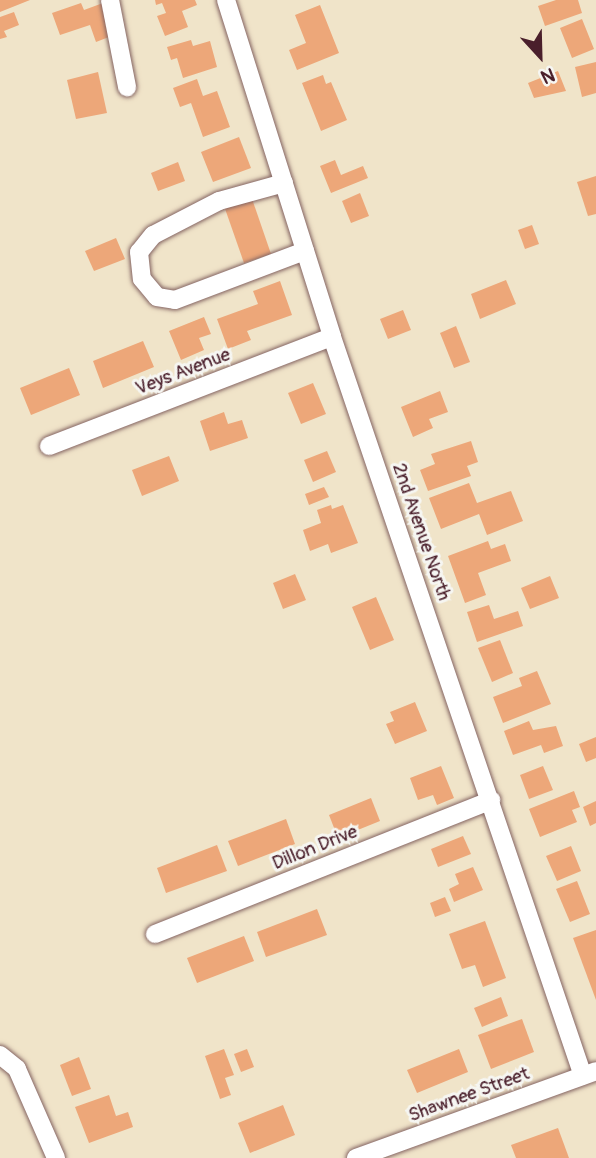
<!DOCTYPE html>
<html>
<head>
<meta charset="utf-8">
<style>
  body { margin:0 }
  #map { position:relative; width:596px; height:1158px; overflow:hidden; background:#f0e4c9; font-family:Pangolin,sans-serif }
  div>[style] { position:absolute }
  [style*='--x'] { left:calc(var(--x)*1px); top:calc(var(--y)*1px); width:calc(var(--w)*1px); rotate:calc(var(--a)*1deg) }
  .building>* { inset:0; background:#eda779 }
  .roads { filter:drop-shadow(0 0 2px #846462) drop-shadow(0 0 2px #846462) }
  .minor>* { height:18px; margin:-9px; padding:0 9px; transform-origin:9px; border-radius:9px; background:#fff }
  span { translate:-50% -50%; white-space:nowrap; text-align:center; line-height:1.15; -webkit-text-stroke:6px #f6f6f2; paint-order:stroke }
  .street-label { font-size:19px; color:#4a1f2b }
  .north { position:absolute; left:505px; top:21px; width:70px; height:70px; -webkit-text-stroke:5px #f6f6f2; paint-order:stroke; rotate:158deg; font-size:19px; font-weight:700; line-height:28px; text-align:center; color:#4a1f2b }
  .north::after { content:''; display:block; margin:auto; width:24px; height:32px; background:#4a1f2b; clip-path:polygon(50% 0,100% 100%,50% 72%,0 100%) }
</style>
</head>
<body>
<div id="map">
  <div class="building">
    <div style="clip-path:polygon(0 0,30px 0,0 12px)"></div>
    <div style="clip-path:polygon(155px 0,195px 0,197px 5px,182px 11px,188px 27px,165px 36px,157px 16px,166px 13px,162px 3px,156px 5px)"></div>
    <div style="clip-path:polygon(556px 0,578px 0,582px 13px,545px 26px,538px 6px)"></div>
    <div style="clip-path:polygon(81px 3px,84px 10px,103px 3px,114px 35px,96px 42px,90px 25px,60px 35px,52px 13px)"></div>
    <div style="clip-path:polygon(320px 5px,339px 53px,297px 70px,289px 50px,306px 43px,295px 15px)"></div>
    <div style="clip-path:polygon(14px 12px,19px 25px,4px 31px,7px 37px,0 39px,0 17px)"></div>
    <div style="clip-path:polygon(582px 19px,594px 49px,572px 58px,560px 28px)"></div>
    <div style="clip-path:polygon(191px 40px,193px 46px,210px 41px,217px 67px,183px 78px,177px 58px,171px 60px,167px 47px)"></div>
    <div style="clip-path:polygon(596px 62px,596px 93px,582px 97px,575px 67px)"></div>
    <div style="clip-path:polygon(558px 71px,566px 91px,534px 98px,528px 83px)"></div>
    <div style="clip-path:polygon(98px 72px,107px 113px,76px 119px,67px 80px)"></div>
    <div style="clip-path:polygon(323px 75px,326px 84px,331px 82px,347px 120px,321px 131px,302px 83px)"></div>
    <div style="clip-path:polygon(197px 79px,203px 96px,217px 91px,230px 127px,203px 137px,191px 103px,180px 107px,173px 88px)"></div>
    <div style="clip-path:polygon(239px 137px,251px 168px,213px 182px,201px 152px)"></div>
    <div style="clip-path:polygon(335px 160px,341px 175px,363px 166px,368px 178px,331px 193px,320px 166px)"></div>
    <div style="clip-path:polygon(178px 162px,185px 181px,158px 191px,151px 173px)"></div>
    <div style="clip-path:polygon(596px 176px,596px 214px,588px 216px,577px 182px)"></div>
    <div style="clip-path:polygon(250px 193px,271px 254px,244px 263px,223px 203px)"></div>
    <div style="clip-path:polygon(360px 193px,369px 216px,351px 223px,342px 201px)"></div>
    <div style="clip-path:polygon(532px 225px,539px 244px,525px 249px,518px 230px)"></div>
    <div style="clip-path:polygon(116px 238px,125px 259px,94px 271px,85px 251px)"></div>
    <div style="clip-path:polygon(506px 280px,516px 304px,480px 319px,471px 294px)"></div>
    <div style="clip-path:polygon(280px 281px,292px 315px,247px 331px,251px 340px,228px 349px,217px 319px,258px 304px,253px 291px)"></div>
    <div style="clip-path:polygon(403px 310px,411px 330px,388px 339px,380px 319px)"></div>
    <div style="clip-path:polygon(204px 317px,211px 334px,199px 338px,204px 350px,181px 360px,169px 331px)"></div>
    <div style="clip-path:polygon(456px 326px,470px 362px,454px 368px,440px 333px)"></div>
    <div style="clip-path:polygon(143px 341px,154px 367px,103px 388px,93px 361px)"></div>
    <div style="clip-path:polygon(69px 368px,80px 395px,31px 415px,20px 388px)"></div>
    <div style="clip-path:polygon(313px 383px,326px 414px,301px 424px,288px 393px)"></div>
    <div style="clip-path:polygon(440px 391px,448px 412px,429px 419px,433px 428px,413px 437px,401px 407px)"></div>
    <div style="clip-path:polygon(224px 412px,228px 424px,242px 420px,248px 438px,210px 451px,200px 421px)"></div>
    <div style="clip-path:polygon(471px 441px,478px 462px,467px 466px,471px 476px,428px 491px,420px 470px,435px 464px,431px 454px)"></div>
    <div style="clip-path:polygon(327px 451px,336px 472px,313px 482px,304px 460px)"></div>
    <div style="clip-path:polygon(169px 456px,179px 481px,142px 496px,132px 470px)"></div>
    <div style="clip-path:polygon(469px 483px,477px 503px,511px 491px,523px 521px,487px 535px,479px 514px,441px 529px,429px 498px)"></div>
    <div style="clip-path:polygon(324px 487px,329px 497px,309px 505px,305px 494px)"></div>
    <div style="clip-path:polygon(331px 505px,332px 509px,343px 505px,358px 543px,331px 553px,328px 544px,310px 551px,303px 530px,321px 523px,317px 510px)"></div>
    <div style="clip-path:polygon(488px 541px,491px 549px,505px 544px,511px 561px,478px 573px,486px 595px,465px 603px,448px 556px)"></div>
    <div style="clip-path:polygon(295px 574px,306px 600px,283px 609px,273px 583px)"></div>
    <div style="clip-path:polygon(550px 576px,559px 598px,530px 609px,521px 588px)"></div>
    <div style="clip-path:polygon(376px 597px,394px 640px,370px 650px,352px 607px)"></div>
    <div style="clip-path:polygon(489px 605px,494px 619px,518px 611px,523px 626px,477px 642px,467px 612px)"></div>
    <div style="clip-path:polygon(500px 640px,513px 673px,492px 682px,478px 648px)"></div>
    <div style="clip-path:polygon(537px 671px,551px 704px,503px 723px,493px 697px,522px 686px,519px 678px)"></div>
    <div style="clip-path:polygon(415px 702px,427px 731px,395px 744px,386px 724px,394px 721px,390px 712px)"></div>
    <div style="clip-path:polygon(529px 721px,533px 730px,556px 726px,563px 746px,544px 753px,541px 745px,513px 755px,504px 731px)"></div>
    <div style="clip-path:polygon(596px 737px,596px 758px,586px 762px,579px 744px)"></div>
    <div style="clip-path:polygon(441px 766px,454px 798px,437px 805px,433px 795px,418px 800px,410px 778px)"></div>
    <div style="clip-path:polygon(543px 766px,553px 790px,529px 799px,520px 775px)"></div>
    <div style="clip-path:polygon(574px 791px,580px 807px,572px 810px,577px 822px,540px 837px,529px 809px)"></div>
    <div style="clip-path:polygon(371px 798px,380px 821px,338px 838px,329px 815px)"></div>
    <div style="clip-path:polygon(596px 801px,596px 823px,590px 826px,583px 807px)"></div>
    <div style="clip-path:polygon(286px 819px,295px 844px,238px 866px,228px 841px)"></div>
    <div style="clip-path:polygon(463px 836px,471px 854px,438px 867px,431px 849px)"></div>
    <div style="clip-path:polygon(217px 845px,227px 871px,166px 893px,157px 868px)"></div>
    <div style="clip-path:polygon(571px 846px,581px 871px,557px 881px,546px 856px)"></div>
    <div style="clip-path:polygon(473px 867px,483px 890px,454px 902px,449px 889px,459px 884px,455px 874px)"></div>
    <div style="clip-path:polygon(577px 881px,590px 914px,570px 922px,556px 889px)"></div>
    <div style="clip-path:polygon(445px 897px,451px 911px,435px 917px,430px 903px)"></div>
    <div style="clip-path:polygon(317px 909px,327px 935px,266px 957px,257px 932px)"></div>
    <div style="clip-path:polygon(485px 921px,506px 978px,483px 987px,475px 965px,462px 969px,449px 934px)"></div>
    <div style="clip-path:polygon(596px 930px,596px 1000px,573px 938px)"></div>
    <div style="clip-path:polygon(244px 936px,254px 961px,197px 983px,187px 958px)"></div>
    <div style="clip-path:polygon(501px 997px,508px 1016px,482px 1027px,474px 1008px)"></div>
    <div style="clip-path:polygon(522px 1019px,534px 1052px,491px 1069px,478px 1035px)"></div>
    <div style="clip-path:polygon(224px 1049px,234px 1075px,225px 1078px,231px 1095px,220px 1099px,205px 1056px)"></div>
    <div style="clip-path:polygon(247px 1049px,254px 1067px,241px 1072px,234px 1054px)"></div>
    <div style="clip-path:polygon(459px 1049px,468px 1072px,417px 1093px,407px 1070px)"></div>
    <div style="clip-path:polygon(79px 1057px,91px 1089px,72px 1096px,60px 1065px)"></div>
    <div style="clip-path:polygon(109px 1095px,116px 1116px,128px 1112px,133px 1127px,89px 1143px,75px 1107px)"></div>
    <div style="clip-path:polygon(283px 1105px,295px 1135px,250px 1153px,238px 1123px)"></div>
    <div style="clip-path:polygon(558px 1128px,569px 1158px,516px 1158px,511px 1145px)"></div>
  </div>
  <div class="roads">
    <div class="minor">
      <div style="--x:110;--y:0;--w:89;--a:78.9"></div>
      <div style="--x:226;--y:0;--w:353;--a:72.5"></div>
      <div style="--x:332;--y:337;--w:780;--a:71.24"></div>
      <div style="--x:284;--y:183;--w:67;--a:164.5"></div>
      <div style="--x:219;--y:201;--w:74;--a:152.7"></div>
      <div style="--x:153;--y:235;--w:22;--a:129"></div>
      <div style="--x:139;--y:252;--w:27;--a:84"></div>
      <div style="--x:142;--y:279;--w:23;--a:50"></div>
      <div style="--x:157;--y:297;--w:18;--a:9"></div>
      <div style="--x:175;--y:300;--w:139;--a:-20.7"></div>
      <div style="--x:49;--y:446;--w:303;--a:-21.1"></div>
      <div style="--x:155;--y:934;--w:362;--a:-21.7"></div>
      <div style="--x:0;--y:1055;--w:22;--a:39"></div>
      <div style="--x:17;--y:1069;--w:97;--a:66.3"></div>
      <div style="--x:356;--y:1158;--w:255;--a:-19.9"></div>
    </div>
  </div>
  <div class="street-label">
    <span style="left:183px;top:372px;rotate:-21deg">Veys Avenue</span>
    <span style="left:421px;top:532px;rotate:71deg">2nd Avenue North</span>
    <span style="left:315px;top:848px;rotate:-22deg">Dillon Drive</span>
    <span style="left:469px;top:1095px;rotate:-20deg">Shawnee Street</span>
  </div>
  <div class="north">N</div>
</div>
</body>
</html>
